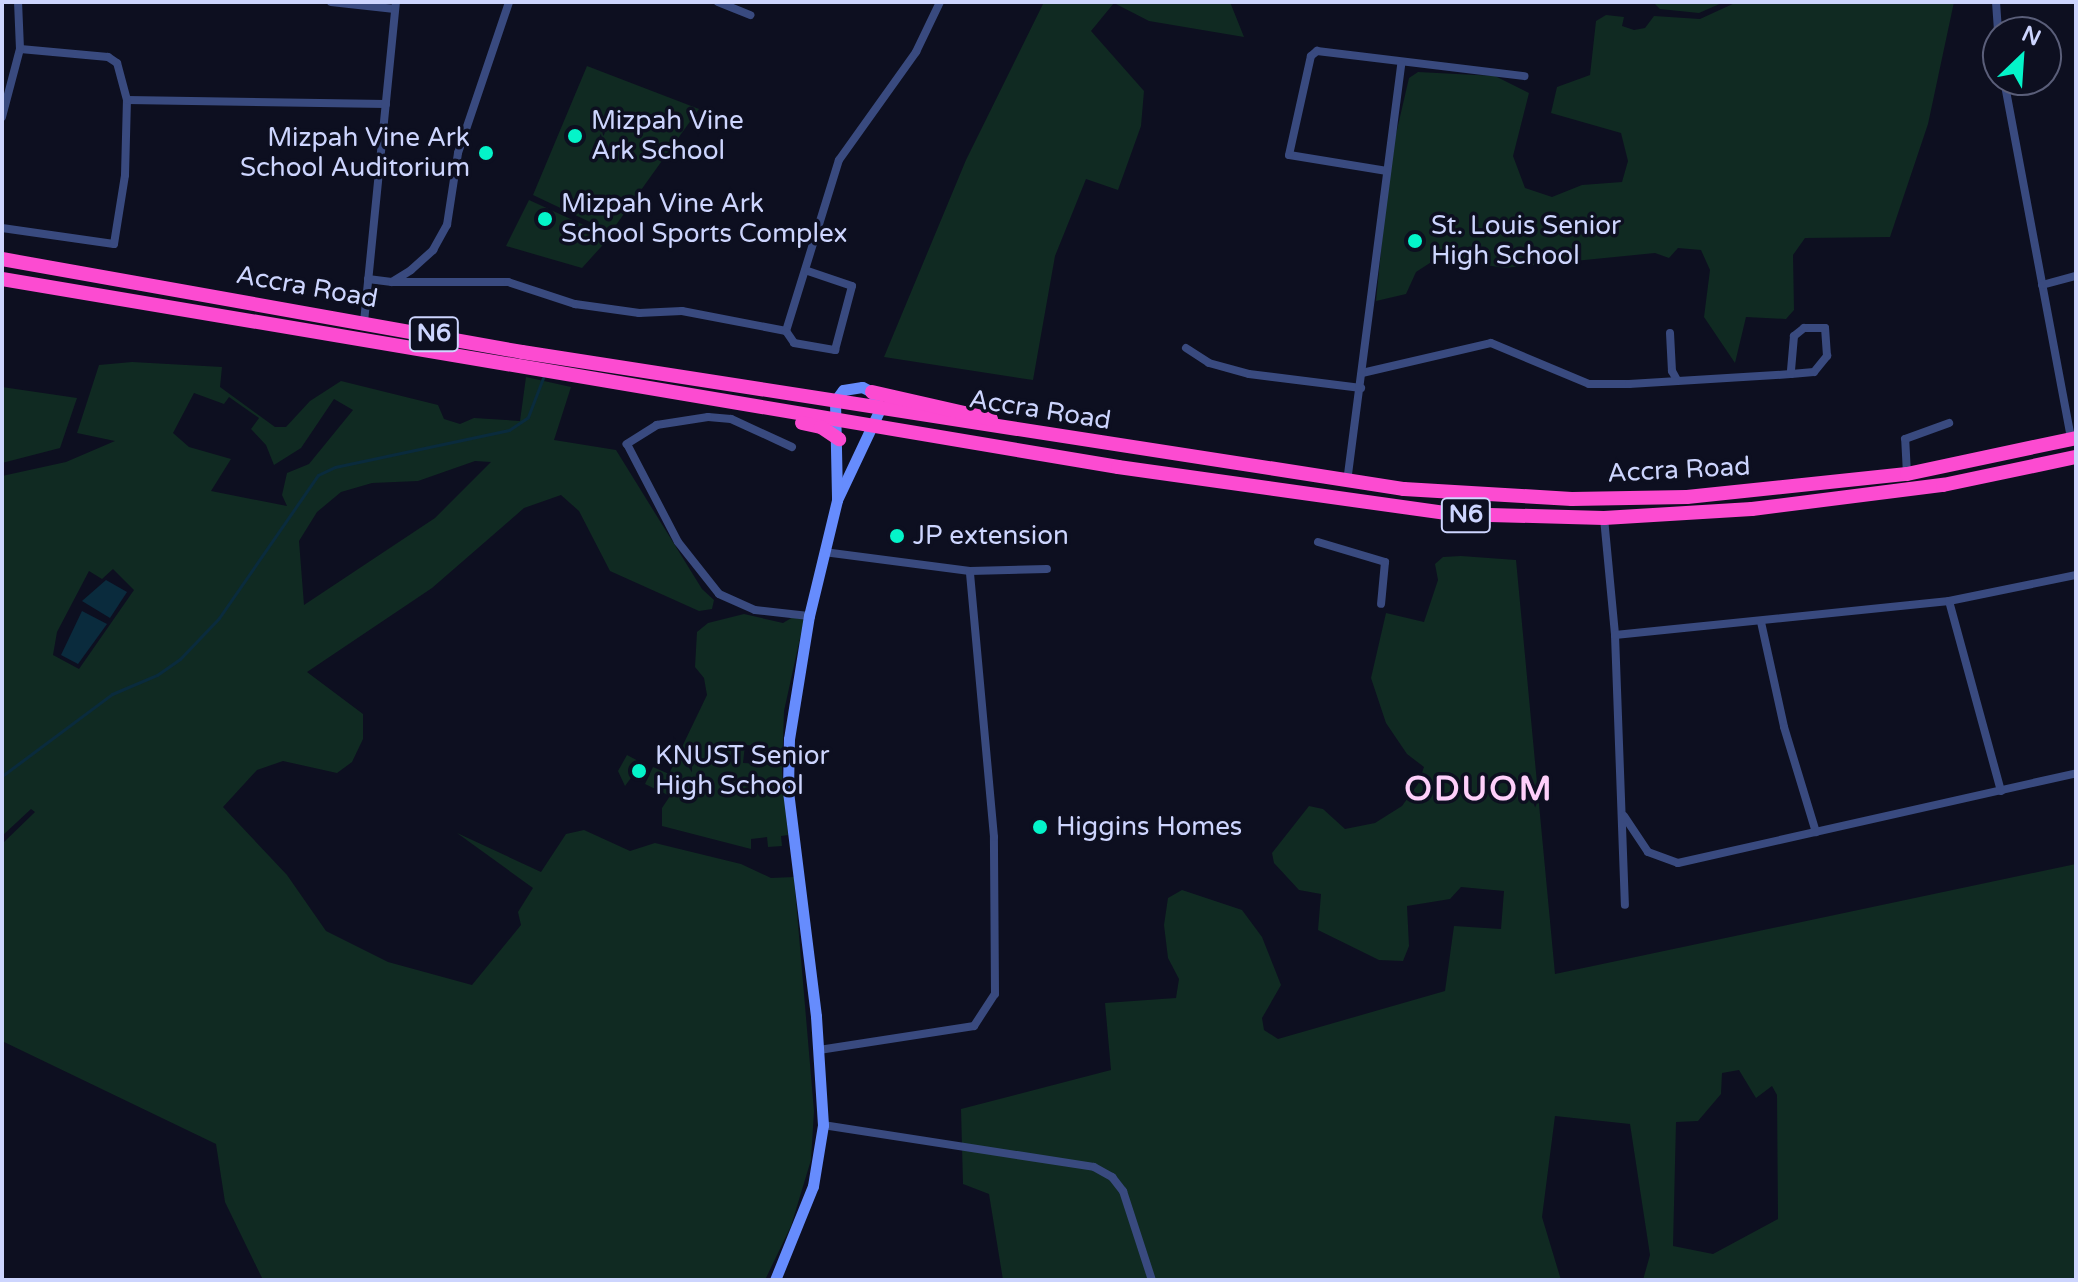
<!DOCTYPE html>
<html>
<head>
<meta charset="utf-8">
<style>
  body { margin:0 }
  #map { position:relative; width:2078px; height:1282px; overflow:hidden; background:#0d0f20; font-family:"Varela Round",sans-serif }
  div>[style] { position:absolute }
  [style*='--x'] { left:calc(var(--x)*1px); top:calc(var(--y)*1px); width:calc(var(--w)*1px); rotate:calc(var(--a)*1deg) }
  .green>* { inset:0; background:#102a22 }
  .water>* { inset:0; background:#0a2b3d }
  .stream>* { height:3px; margin:-1.5px; padding:0 1.5px; transform-origin:1.5px; border-radius:1.5px; background:#0a2b3d }
  .street>* { height:8px; margin:-4px; padding:0 4px; transform-origin:4px; border-radius:4px; background:#394a7f }
  .secondary>* { height:11px; margin:-5.5px; padding:0 5.5px; transform-origin:5.5px; border-radius:5.5px; background:#668cfd }
  .highway>* { height:14px; margin:-7px; padding:0 7px; transform-origin:7px; border-radius:7px; background:#fc4bd1 }
  .dots>* { width:22px; height:22px; translate:-50% -50%; box-sizing:border-box; border:4px solid #0d0f20; border-radius:50% }
  span { translate:-50% -50%; white-space:nowrap; text-align:center; line-height:1.15; -webkit-text-stroke:7px #0d0f20; paint-order:stroke }
  .shield-label span { padding:2px 6px; background:#0d0f20; border:2px solid; border-radius:6px; -webkit-text-stroke-width:0 }
  .shield-label { font-size:24px; color:#cdd5fe; font-weight:700 }
  .poi-label { font-size:26px; color:#cdd5fe }
  .left { translate:0 -50%; text-align:left }
  .right { translate:-100% -50%; text-align:right }
  .street-label { font-size:26px; color:#cdd5fe }
  .district-label { font-size:34px; color:#fecffa; font-weight:700; letter-spacing:2px }
  .frame { position:absolute; inset:0; border:4px solid #cdd5fe; pointer-events:none }
  .north { position:absolute; left:1982px; top:16px; width:80px; height:80px; box-sizing:border-box; background:#0d0f20; border:2px solid #5a5e79; border-radius:50%; rotate:25deg; font-size:22px; font-weight:700; line-height:32px; text-align:center; color:#cdd5fe }
  .north::after { content:''; display:block; margin:auto; width:28px; height:36px; background:#04f4c9; clip-path:polygon(50% 0,100% 100%,50% 72%,0 100%) }
</style>
</head>
<body>
<div id="map">
  <div class="green">
    <div style="clip-path:polygon(1044px 2px,1230px 2px,1244px 37px,1149px 21px,1114px 3px,1091px 31px,1144px 91px,1141px 126px,1118px 190px,1086px 179px,1055px 256px,1033px 380px,884px 357px,966px 160px)"></div>
    <div style="clip-path:polygon(1653px 2px,1724px 2px,1699px 13px,1660px 9px)"></div>
    <div style="clip-path:polygon(1737px 2px,1954px 2px,1928px 124px,1890px 237px,1805px 238px,1793px 255px,1794px 310px,1786px 319px,1746px 317px,1735px 363px,1704px 317px,1710px 270px,1701px 250px,1678px 248px,1669px 258px,1655px 253px,1504px 268px,1439px 257px,1416px 272px,1406px 294px,1376px 301px,1390px 160px,1409px 78px,1418px 72px,1495px 76px,1529px 93px,1513px 156px,1525px 188px,1552px 197px,1582px 185px,1622px 182px,1628px 161px,1621px 133px,1551px 113px,1557px 87px,1590px 75px,1596px 21px,1606px 15px,1624px 17px,1622px 26px,1634px 30px,1645px 28px,1654px 16px,1700px 19px)"></div>
    <div style="clip-path:polygon(587px 66px,699px 109px,611px 232px,533px 195px)"></div>
    <div style="clip-path:polygon(529px 200px,610px 237px,582px 268px,506px 246px)"></div>
    <div style="clip-path:polygon(evenodd,132px 362px,222px 367px,220px 387px,275px 427px,286px 427px,310px 401px,341px 381px,438px 405px,444px 419px,460px 424px,474px 418px,520px 421px,526px 377px,571px 387px,554px 440px,616px 450px,702px 589px,714px 600px,712px 609px,699px 611px,610px 571px,579px 511px,561px 495px,524px 508px,432px 588px,307px 672px,363px 714px,363px 739px,352px 762px,337px 773px,283px 761px,257px 770px,223px 807px,287px 875px,326px 931px,388px 962px,472px 985px,521px 925px,518px 912px,533px 888px,457px 833px,541px 872px,566px 834px,584px 830px,630px 851px,655px 843px,741px 864px,771px 878px,794px 877px,814px 1111px,811px 1160px,791px 1226px,765px 1280px,263px 1280px,225px 1202px,216px 1144px,2px 1041px,2px 844px,35px 812px,31px 809px,2px 836px,2px 476px,66px 462px,115px 441px,77px 433px,99px 365px,132px 362px,194px 393px,224px 404px,229px 397px,259px 418px,251px 429px,266px 445px,274px 465px,301px 448px,334px 399px,353px 410px,309px 464px,287px 473px,282px 495px,287px 506px,211px 491px,231px 459px,189px 447px,173px 433px,194px 393px,132px 362px,475px 461px,491px 462px,435px 518px,304px 605px,299px 541px,317px 512px,341px 492px,372px 483px,418px 481px,475px 461px,132px 362px,113px 569px,134px 590px,79px 669px,53px 655px,57px 632px,89px 571px,102px 579px,113px 569px)"></div>
    <div style="clip-path:polygon(2px 387px,77px 398px,60px 448px,2px 463px)"></div>
    <div style="clip-path:polygon(evenodd,1461px 556px,1516px 560px,1555px 974px,2076px 864px,2076px 1280px,1643px 1280px,1650px 1255px,1630px 1124px,1555px 1116px,1542px 1217px,1561px 1280px,1003px 1280px,989px 1194px,963px 1184px,961px 1109px,1111px 1070px,1105px 1003px,1176px 998px,1179px 979px,1168px 958px,1164px 925px,1168px 898px,1182px 890px,1242px 910px,1262px 937px,1281px 985px,1262px 1018px,1264px 1030px,1278px 1039px,1445px 991px,1454px 926px,1501px 929px,1504px 891px,1461px 887px,1450px 899px,1407px 906px,1409px 946px,1403px 961px,1379px 960px,1318px 930px,1321px 894px,1299px 890px,1274px 863px,1272px 853px,1309px 806px,1323px 809px,1345px 829px,1375px 823px,1402px 806px,1418px 784px,1424px 767px,1407px 754px,1386px 723px,1371px 678px,1386px 613px,1424px 622px,1438px 580px,1435px 564px,1443px 557px,1461px 556px,1739px 1070px,1756px 1098px,1772px 1086px,1777px 1095px,1778px 1219px,1713px 1254px,1673px 1246px,1676px 1122px,1698px 1121px,1721px 1094px,1722px 1073px,1739px 1070px)"></div>
    <div style="clip-path:polygon(evenodd,744px 614px,783px 623px,793px 617px,804px 620px,784px 711px,782px 772px,788px 835px,781px 836px,782px 846px,768px 847px,767px 837px,751px 839px,751px 849px,662px 826px,662px 808px,670px 796px,645px 784px,653px 767px,669px 774px,707px 695px,704px 678px,695px 667px,697px 632px,708px 623px,744px 614px,745px 745px,764px 746px,764px 764px,743px 763px,745px 745px)"></div>
    <div style="clip-path:polygon(627px 755px,642px 763px,625px 786px,618px 771px)"></div>
  </div>
  <div class="water">
    <div style="clip-path:polygon(106px 580px,127px 592px,110px 618px,82px 601px)"></div>
    <div style="clip-path:polygon(82px 611px,107px 624px,78px 664px,61px 655px)"></div>
  </div>
  <div class="stream">
    <div style="--x:2;--y:776;--w:137;--a:-36.7"></div>
    <div style="--x:112;--y:694;--w:49;--a:-22.9"></div>
    <div style="--x:157;--y:675;--w:28;--a:-35"></div>
    <div style="--x:180;--y:659;--w:57;--a:-46.4"></div>
    <div style="--x:219;--y:618;--w:174;--a:-55.3"></div>
    <div style="--x:318;--y:475;--w:19;--a:-25"></div>
    <div style="--x:335;--y:467;--w:178;--a:-12"></div>
    <div style="--x:509;--y:430;--w:23;--a:-34"></div>
    <div style="--x:528;--y:417;--w:42;--a:-69"></div>
  </div>
  <div class="street">
    <div style="--x:331;--y:2;--w:64;--a:6.2"></div>
    <div style="--x:718;--y:2;--w:35;--a:22"></div>
    <div style="--x:1996;--y:2;--w:30;--a:86"></div>
    <div style="--x:2004;--y:80;--w:365;--a:79.4"></div>
    <div style="--x:127;--y:100;--w:259;--a:0.9"></div>
    <div style="--x:2;--y:117;--w:70;--a:-75.2"></div>
    <div style="--x:1387;--y:171;--w:99;--a:-170.7"></div>
    <div style="--x:1289;--y:155;--w:101;--a:-77.5"></div>
    <div style="--x:1311;--y:56;--w:8;--a:-40"></div>
    <div style="--x:1317;--y:51;--w:209;--a:6.9"></div>
    <div style="--x:2;--y:228;--w:113;--a:8.1"></div>
    <div style="--x:114;--y:244;--w:70;--a:-80.9"></div>
    <div style="--x:125;--y:175;--w:75;--a:-88.5"></div>
    <div style="--x:127;--y:100;--w:38;--a:-105"></div>
    <div style="--x:117;--y:63;--w:11;--a:-146"></div>
    <div style="--x:108;--y:57;--w:88;--a:-174.8"></div>
    <div style="--x:20;--y:49;--w:47;--a:-92.4"></div>
    <div style="--x:368;--y:279;--w:24;--a:7"></div>
    <div style="--x:392;--y:282;--w:22;--a:-32"></div>
    <div style="--x:411;--y:270;--w:30;--a:-42"></div>
    <div style="--x:433;--y:250;--w:29;--a:-61"></div>
    <div style="--x:447;--y:225;--w:73;--a:-81.3"></div>
    <div style="--x:458;--y:153;--w:159;--a:-71.3"></div>
    <div style="--x:392;--y:282;--w:116;--a:0"></div>
    <div style="--x:508;--y:282;--w:71;--a:18.2"></div>
    <div style="--x:575;--y:304;--w:65;--a:8"></div>
    <div style="--x:639;--y:313;--w:43;--a:-2.7"></div>
    <div style="--x:682;--y:311;--w:106;--a:10.9"></div>
    <div style="--x:2042;--y:285;--w:35;--a:-15"></div>
    <div style="--x:364;--y:322;--w:322;--a:-84.3"></div>
    <div style="--x:786;--y:331;--w:179;--a:-72.8"></div>
    <div style="--x:839;--y:160;--w:133;--a:-54.5"></div>
    <div style="--x:916;--y:52;--w:55;--a:-64.4"></div>
    <div style="--x:786;--y:331;--w:14;--a:56"></div>
    <div style="--x:794;--y:343;--w:42;--a:9.7"></div>
    <div style="--x:835;--y:350;--w:66;--a:-75.1"></div>
    <div style="--x:852;--y:286;--w:46;--a:-161.2"></div>
    <div style="--x:1670;--y:333;--w:38;--a:87"></div>
    <div style="--x:1672;--y:371;--w:10;--a:61"></div>
    <div style="--x:1186;--y:348;--w:27;--a:33"></div>
    <div style="--x:1209;--y:363;--w:41;--a:15.4"></div>
    <div style="--x:1249;--y:374;--w:113;--a:7.1"></div>
    <div style="--x:1362;--y:373;--w:132;--a:-13.1"></div>
    <div style="--x:1491;--y:343;--w:106;--a:22.7"></div>
    <div style="--x:1589;--y:384;--w:40;--a:0"></div>
    <div style="--x:1629;--y:384;--w:162;--a:-3.5"></div>
    <div style="--x:1791;--y:374;--w:23;--a:-5"></div>
    <div style="--x:1814;--y:372;--w:21;--a:-51"></div>
    <div style="--x:1827;--y:356;--w:28;--a:-94"></div>
    <div style="--x:1825;--y:328;--w:21;--a:180"></div>
    <div style="--x:1804;--y:328;--w:13;--a:141"></div>
    <div style="--x:1794;--y:336;--w:38;--a:95"></div>
    <div style="--x:792;--y:447;--w:67;--a:-155.3"></div>
    <div style="--x:731;--y:419;--w:23;--a:-175"></div>
    <div style="--x:708;--y:417;--w:52;--a:171.1"></div>
    <div style="--x:657;--y:425;--w:36;--a:148"></div>
    <div style="--x:627;--y:444;--w:110;--a:62.5"></div>
    <div style="--x:678;--y:542;--w:66;--a:51.7"></div>
    <div style="--x:719;--y:594;--w:39;--a:24"></div>
    <div style="--x:755;--y:610;--w:54;--a:6.3"></div>
    <div style="--x:1907;--y:474;--w:35;--a:-93"></div>
    <div style="--x:1905;--y:439;--w:47;--a:-20"></div>
    <div style="--x:1347;--y:482;--w:421;--a:-82.6"></div>
    <div style="--x:1604;--y:518;--w:118;--a:84.6"></div>
    <div style="--x:1615;--y:635;--w:270;--a:87.9"></div>
    <div style="--x:1318;--y:542;--w:70;--a:16.6"></div>
    <div style="--x:1385;--y:562;--w:42;--a:95.4"></div>
    <div style="--x:824;--y:552;--w:147;--a:7.4"></div>
    <div style="--x:970;--y:571;--w:77;--a:-1.5"></div>
    <div style="--x:1949;--y:601;--w:197;--a:74.7"></div>
    <div style="--x:1761;--y:622;--w:107;--a:77.6"></div>
    <div style="--x:1784;--y:727;--w:110;--a:73.1"></div>
    <div style="--x:1615;--y:635;--w:336;--a:-5.8"></div>
    <div style="--x:1949;--y:601;--w:130;--a:-11.6"></div>
    <div style="--x:1624;--y:816;--w:43;--a:56.3"></div>
    <div style="--x:1648;--y:852;--w:32;--a:20"></div>
    <div style="--x:1678;--y:863;--w:408;--a:-12.7"></div>
    <div style="--x:819;--y:1050;--w:157;--a:-8.8"></div>
    <div style="--x:974;--y:1026;--w:38;--a:-57"></div>
    <div style="--x:995;--y:994;--w:157;--a:-90.4"></div>
    <div style="--x:994;--y:837;--w:267;--a:-95.2"></div>
    <div style="--x:823;--y:1125;--w:274;--a:8.8"></div>
    <div style="--x:1094;--y:1167;--w:21;--a:29"></div>
    <div style="--x:1112;--y:1177;--w:18;--a:52"></div>
    <div style="--x:1123;--y:1191;--w:94;--a:72"></div>
  </div>
  <div class="secondary">
    <div style="--x:775;--y:1280;--w:101;--a:-68"></div>
    <div style="--x:813;--y:1186;--w:62;--a:-80.7"></div>
    <div style="--x:823;--y:1125;--w:109;--a:-93.7"></div>
    <div style="--x:816;--y:1016;--w:228;--a:-97.1"></div>
    <div style="--x:788;--y:790;--w:51;--a:-88.9"></div>
    <div style="--x:789;--y:739;--w:125;--a:-80.8"></div>
    <div style="--x:809;--y:616;--w:119;--a:-76.4"></div>
    <div style="--x:837;--y:500;--w:101;--a:-64.7"></div>
    <div style="--x:880;--y:409;--w:19;--a:-115"></div>
    <div style="--x:872;--y:392;--w:11;--a:-153"></div>
    <div style="--x:862;--y:387;--w:19;--a:171"></div>
    <div style="--x:843;--y:390;--w:14;--a:126"></div>
    <div style="--x:835;--y:401;--w:99;--a:88.8"></div>
  </div>
  <div class="highway">
    <div style="--x:2;--y:259;--w:528;--a:10.14"></div>
    <div style="--x:522;--y:352;--w:893;--a:8.83"></div>
    <div style="--x:1404;--y:489;--w:168;--a:3.4"></div>
    <div style="--x:1572;--y:499;--w:115;--a:-1"></div>
    <div style="--x:1687;--y:497;--w:221;--a:-6"></div>
    <div style="--x:1907;--y:474;--w:173;--a:-12"></div>
    <div style="--x:2;--y:279;--w:1132;--a:9.56"></div>
    <div style="--x:1118;--y:467;--w:339;--a:8"></div>
    <div style="--x:1454;--y:514;--w:150;--a:1.5"></div>
    <div style="--x:1604;--y:518;--w:148;--a:-3.5"></div>
    <div style="--x:1752;--y:509;--w:193;--a:-7.2"></div>
    <div style="--x:1943;--y:485;--w:136;--a:-11.9"></div>
    <div style="--x:872;--y:392;--w:122;--a:12.8"></div>
    <div style="--x:802;--y:423;--w:19;--a:12"></div>
    <div style="--x:821;--y:427;--w:22;--a:34"></div>
  </div>
  <div class="dots">
    <div style="left:575px;top:136px;background:#04f4c9"></div>
    <div style="left:486px;top:153px;background:#04f4c9"></div>
    <div style="left:545px;top:219px;background:#04f4c9"></div>
    <div style="left:1415px;top:241px;background:#04f4c9"></div>
    <div style="left:897px;top:536px;background:#04f4c9"></div>
    <div style="left:639px;top:771px;background:#04f4c9"></div>
    <div style="left:1040px;top:827px;background:#04f4c9"></div>
  </div>
  <div class="shield-label">
    <span style="left:434px;top:334px">N6</span>
    <span style="left:1466px;top:515px">N6</span>
  </div>
  <div class="poi-label">
    <span class="left" style="left:591px;top:136px">Mizpah Vine<br>Ark School</span>
    <span class="right" style="left:470px;top:153px">Mizpah Vine Ark<br>School Auditorium</span>
    <span class="left" style="left:561px;top:219px">Mizpah Vine Ark<br>School Sports Complex</span>
    <span class="left" style="left:1431px;top:241px">St. Louis Senior<br>High School</span>
    <span class="left" style="left:913px;top:536px">JP extension</span>
    <span class="left" style="left:655px;top:771px">KNUST Senior<br>High School</span>
    <span class="left" style="left:1056px;top:827px">Higgins Homes</span>
  </div>
  <div class="street-label">
    <span style="left:307px;top:287px;rotate:10deg">Accra Road</span>
    <span style="left:1040px;top:410px;rotate:9deg">Accra Road</span>
    <span style="left:1679px;top:470px;rotate:-3deg">Accra Road</span>
  </div>
  <div class="district-label">
    <span style="left:1479px;top:790px">ODUOM</span>
  </div>
  <div class="frame"></div>
  <div class="north">N</div>
</div>
</body>
</html>
